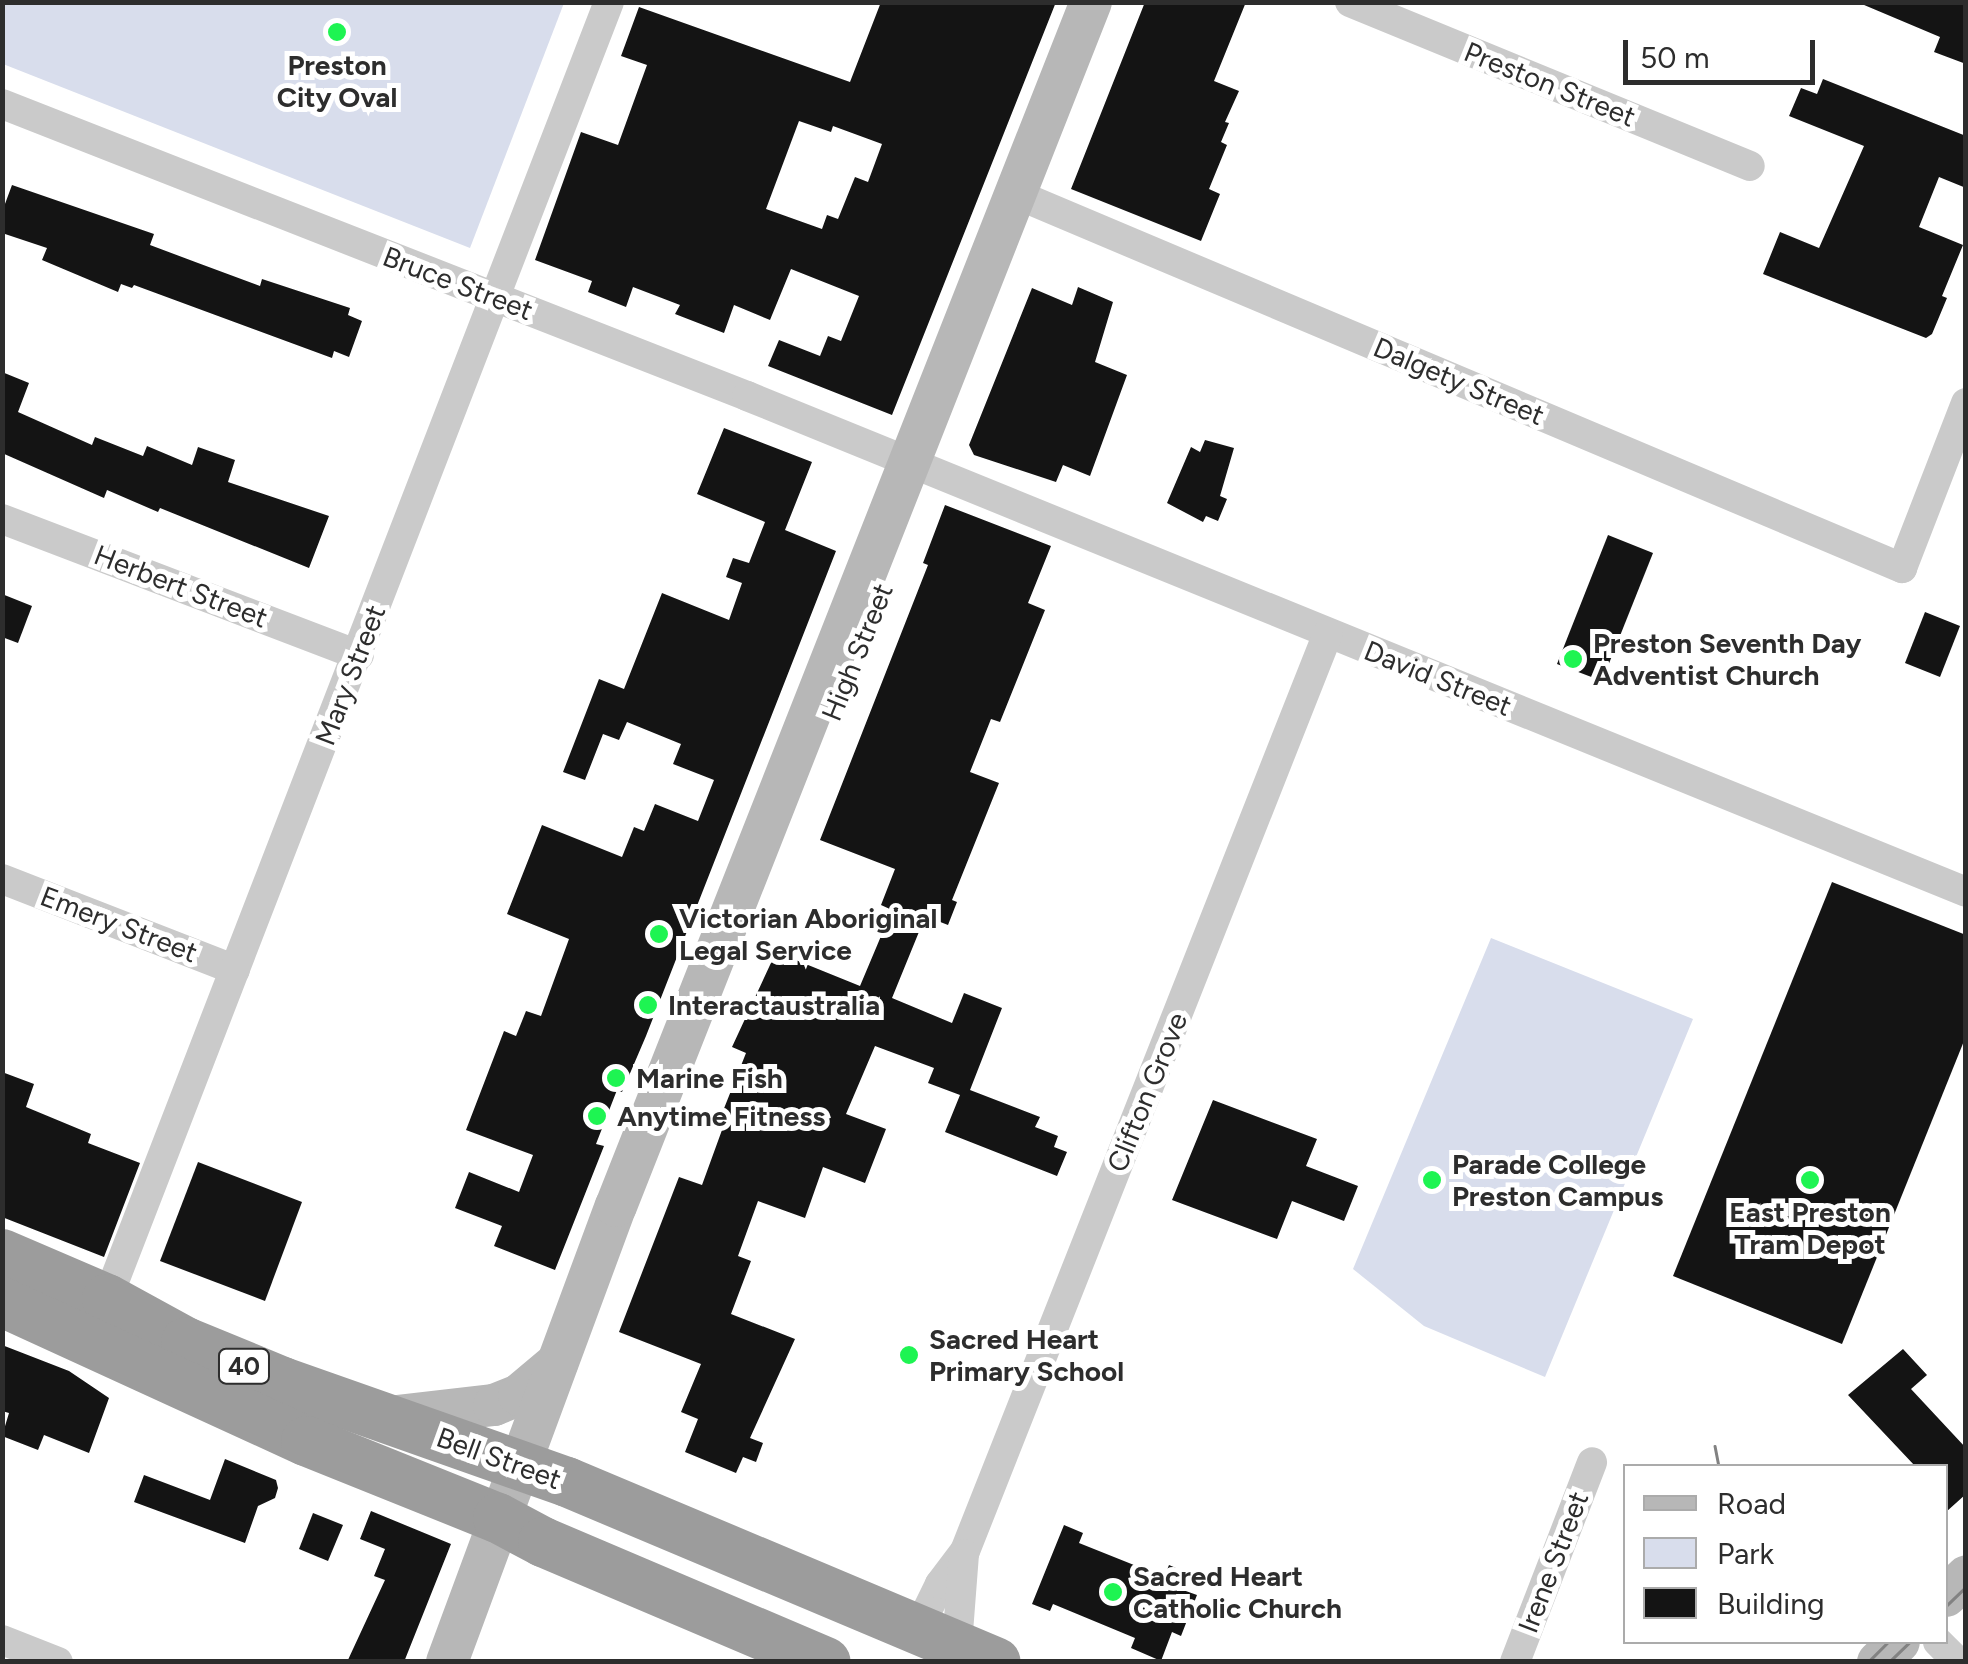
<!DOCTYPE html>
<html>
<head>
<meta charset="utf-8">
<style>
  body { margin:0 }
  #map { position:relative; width:1968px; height:1664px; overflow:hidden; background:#fff; font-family:Figtree,sans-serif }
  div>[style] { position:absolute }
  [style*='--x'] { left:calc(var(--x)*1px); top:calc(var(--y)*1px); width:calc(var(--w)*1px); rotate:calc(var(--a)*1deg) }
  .green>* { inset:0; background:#d8ddec }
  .building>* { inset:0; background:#141414 }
  .minor>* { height:30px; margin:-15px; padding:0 15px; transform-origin:15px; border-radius:15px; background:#cacaca }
  .secondary>* { height:42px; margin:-21px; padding:0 21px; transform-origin:21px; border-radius:21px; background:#b7b7b7 }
  .trunk>* { height:50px; margin:-25px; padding:0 25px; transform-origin:25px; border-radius:25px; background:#9c9c9c }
  .tram>* { height:2.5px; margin:-1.25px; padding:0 1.25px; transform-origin:1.25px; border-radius:1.25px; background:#828282 }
  .dots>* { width:28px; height:28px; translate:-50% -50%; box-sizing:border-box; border:5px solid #fff; border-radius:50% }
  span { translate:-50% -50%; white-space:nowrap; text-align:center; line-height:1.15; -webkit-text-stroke:10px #fff; paint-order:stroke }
  .shield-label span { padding:2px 8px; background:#fff; border:2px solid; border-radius:8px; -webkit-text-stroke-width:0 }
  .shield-label { font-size:25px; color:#2d2d2d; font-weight:700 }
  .poi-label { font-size:28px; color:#2d2d2d; font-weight:700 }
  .left { translate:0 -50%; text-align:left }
  .street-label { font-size:28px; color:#2d2d2d }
  .frame { position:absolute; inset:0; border:5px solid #2d2d2d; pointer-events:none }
  .legend { position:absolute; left:1623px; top:1464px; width:325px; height:180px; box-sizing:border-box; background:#fff; border:2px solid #ababab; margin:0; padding:12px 18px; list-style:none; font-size:30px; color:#2d2d2d }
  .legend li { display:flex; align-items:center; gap:20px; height:50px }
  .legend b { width:50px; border:2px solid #ababab }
  .scale { position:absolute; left:1623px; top:40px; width:192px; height:45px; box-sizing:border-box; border:5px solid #2d2d2d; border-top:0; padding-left:12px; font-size:30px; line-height:35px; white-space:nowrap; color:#2d2d2d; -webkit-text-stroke:8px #fff; paint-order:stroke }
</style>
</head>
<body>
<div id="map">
  <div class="green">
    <div style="clip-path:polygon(2px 3px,3px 2px,564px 3px,470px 248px,3px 64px)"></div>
    <div style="clip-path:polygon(1491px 938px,1693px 1019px,1545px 1377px,1424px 1326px,1353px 1269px)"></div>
  </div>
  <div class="building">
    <div style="clip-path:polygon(evenodd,881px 2px,1056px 2px,892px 415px,768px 366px,779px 340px,820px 356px,828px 336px,841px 341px,859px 296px,791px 269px,770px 320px,734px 305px,724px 333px,675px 314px,680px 305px,633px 287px,626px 307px,588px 292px,592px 281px,535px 260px,581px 132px,618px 145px,647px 65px,621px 56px,639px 7px,850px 82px,881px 2px,799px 121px,831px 132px,833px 126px,882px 144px,868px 182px,855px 177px,838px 219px,827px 215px,822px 229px,766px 209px,799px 121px)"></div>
    <div style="clip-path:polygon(1145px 2px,1246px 2px,1214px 81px,1239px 91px,1225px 122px,1229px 123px,1221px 142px,1227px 145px,1209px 189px,1220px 194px,1201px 241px,1071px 189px)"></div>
    <div style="clip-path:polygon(1857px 2px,1966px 2px,1966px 64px,1934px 52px,1940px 37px)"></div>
    <div style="clip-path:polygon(1823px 79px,1966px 136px,1966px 188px,1939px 177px,1919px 227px,1963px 245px,1942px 296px,1947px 298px,1932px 334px,1926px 338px,1763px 274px,1780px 232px,1819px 248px,1864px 146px,1789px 116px,1801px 88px,1817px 94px)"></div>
    <div style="clip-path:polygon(12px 185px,154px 234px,150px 245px,198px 263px,260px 286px,262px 279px,350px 308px,348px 315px,362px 321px,349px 357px,334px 351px,332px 358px,134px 285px,132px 288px,121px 284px,118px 292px,42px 260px,47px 248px,2px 233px,2px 212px)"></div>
    <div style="clip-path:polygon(1078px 287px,1113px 302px,1095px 362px,1127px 375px,1090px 476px,1063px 465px,1056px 482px,974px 455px,969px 445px,1032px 288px,1072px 305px)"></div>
    <div style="clip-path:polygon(2px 372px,29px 383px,18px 412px,92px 445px,95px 437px,143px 456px,147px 446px,192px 465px,198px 447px,235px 460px,228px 482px,329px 516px,309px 568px,160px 508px,158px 512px,107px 490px,104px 498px,2px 453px)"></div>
    <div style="clip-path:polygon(724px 428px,812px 462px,785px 530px,836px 551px,646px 1036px,622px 1092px,617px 1090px,596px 1144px,604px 1146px,555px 1270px,494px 1246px,502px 1226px,455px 1208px,469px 1172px,519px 1192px,533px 1155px,466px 1130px,504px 1031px,516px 1036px,526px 1011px,541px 1016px,569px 939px,507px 914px,542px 825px,622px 857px,634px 827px,644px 831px,655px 804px,698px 821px,714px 780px,673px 764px,681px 744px,627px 722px,619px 740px,603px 734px,585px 780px,563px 772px,599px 679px,624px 689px,662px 593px,729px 620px,742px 583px,726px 577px,733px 558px,749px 563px,765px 522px,697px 494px)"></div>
    <div style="clip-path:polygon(1205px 440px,1234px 448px,1220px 496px,1227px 499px,1218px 521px,1206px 516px,1203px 522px,1167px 503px,1191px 447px,1200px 452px)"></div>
    <div style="clip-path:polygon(945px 505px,1051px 546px,1028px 603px,1045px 610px,1000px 722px,991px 719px,970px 772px,999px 783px,952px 900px,957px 902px,948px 925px,930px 918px,928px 924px,923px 922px,892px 998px,952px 1023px,964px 993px,1002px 1008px,970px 1090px,1040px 1117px,1035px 1127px,1058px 1136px,1054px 1147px,1067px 1152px,1057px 1176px,945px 1132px,960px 1095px,928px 1083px,934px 1068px,875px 1046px,846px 1114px,886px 1129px,865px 1183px,823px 1167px,805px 1218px,758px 1201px,738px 1256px,751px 1261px,731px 1314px,795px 1339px,750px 1438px,763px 1443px,756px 1462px,743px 1457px,736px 1473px,685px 1452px,698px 1419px,681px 1412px,701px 1364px,619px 1332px,679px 1177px,702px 1185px,726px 1119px,721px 1116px,746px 1053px,732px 1047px,776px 952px,860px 986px,892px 910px,881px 905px,895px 869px,820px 840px,928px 565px,923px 563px)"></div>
    <div style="clip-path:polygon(1608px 535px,1653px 553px,1602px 681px,1557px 664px)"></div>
    <div style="clip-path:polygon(2px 594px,32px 606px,18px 643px,2px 637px)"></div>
    <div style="clip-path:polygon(1925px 612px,1960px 626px,1940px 677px,1905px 663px)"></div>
    <div style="clip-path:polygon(1832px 882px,1966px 935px,1966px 1036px,1842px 1344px,1673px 1276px)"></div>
    <div style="clip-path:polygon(2px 1072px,34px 1084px,26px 1107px,91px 1134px,88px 1143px,140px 1163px,104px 1257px,2px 1217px)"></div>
    <div style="clip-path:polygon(1213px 1100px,1317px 1139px,1306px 1166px,1358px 1186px,1344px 1221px,1292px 1201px,1277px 1239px,1172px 1200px)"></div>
    <div style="clip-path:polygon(198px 1162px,302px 1202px,265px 1301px,160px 1261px)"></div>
    <div style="clip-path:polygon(2px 1345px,69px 1371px,109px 1398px,89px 1453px,44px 1435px,38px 1450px,2px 1436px,9px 1413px,2px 1411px)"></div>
    <div style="clip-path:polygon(1903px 1349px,1927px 1375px,1911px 1389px,1966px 1448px,1966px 1494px,1946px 1512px,1946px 1466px,1915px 1466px,1848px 1395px)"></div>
    <div style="clip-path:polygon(225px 1459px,276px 1480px,278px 1488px,275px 1498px,258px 1506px,245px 1543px,134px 1502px,144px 1475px,210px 1500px)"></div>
    <div style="clip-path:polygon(371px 1511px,451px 1544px,404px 1662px,347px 1662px,385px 1580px,374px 1576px,385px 1549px,360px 1539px)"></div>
    <div style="clip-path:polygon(313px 1513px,343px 1525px,328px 1561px,299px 1549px)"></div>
    <div style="clip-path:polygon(1064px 1525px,1083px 1533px,1079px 1543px,1164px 1577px,1169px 1565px,1190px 1574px,1183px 1590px,1197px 1595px,1181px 1636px,1172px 1632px,1161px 1661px,1131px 1648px,1135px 1638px,1053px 1604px,1050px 1611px,1032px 1604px)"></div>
  </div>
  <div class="minor">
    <div style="--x:1350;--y:2;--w:432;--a:22.3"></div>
    <div style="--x:2;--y:104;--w:800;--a:21.4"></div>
    <div style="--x:747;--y:396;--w:1316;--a:22.14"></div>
    <div style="--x:1016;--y:194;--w:962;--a:22.89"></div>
    <div style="--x:1902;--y:568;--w:177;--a:-68.8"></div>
    <div style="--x:2;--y:519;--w:382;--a:20.9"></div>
    <div style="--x:2;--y:879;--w:250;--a:21.3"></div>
    <div style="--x:101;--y:1315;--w:1408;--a:-68.85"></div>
    <div style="--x:918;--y:1629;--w:50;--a:-63.9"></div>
    <div style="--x:940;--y:1584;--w:41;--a:-52.9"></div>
    <div style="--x:965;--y:1551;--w:987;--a:-68.42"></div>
    <div style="--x:2;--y:1640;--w:60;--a:21.4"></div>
    <div style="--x:1938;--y:1642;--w:28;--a:45"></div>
    <div style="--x:957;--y:1645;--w:91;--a:-85.6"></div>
    <div style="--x:1515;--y:1662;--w:214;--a:-68.9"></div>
  </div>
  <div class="secondary">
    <div style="--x:388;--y:1417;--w:107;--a:-6.5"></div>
    <div style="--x:494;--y:1405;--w:27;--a:-22"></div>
    <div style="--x:519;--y:1395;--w:50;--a:-40.1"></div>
    <div style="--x:1946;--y:1596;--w:28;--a:-44"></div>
    <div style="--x:447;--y:1662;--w:486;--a:-69.7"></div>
    <div style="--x:616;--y:1206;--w:1294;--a:-68.47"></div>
    <div style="--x:1878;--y:1662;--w:29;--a:-44"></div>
  </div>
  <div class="trunk">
    <div style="--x:2;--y:1254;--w:114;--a:23.2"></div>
    <div style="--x:107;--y:1299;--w:90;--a:28.6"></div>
    <div style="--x:186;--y:1342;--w:105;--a:22.4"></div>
    <div style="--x:283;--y:1382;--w:301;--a:19.4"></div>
    <div style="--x:567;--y:1482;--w:465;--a:22.8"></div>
    <div style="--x:2;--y:1302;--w:334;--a:24.6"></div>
    <div style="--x:306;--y:1441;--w:207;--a:21.9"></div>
    <div style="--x:498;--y:1518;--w:51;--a:28.1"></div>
    <div style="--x:543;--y:1542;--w:307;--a:23"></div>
  </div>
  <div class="tram">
    <div style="--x:1715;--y:1446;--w:20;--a:79"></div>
    <div style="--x:1946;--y:1606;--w:28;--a:-44"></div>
    <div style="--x:1868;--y:1662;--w:28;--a:-45"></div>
    <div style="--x:1889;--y:1662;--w:29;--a:-44"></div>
  </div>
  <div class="dots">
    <div style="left:337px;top:32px;background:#1ef452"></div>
    <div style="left:1573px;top:659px;background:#1ef452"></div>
    <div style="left:659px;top:934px;background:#1ef452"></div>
    <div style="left:648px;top:1005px;background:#1ef452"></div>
    <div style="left:616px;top:1078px;background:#1ef452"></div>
    <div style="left:597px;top:1116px;background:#1ef452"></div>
    <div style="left:1432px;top:1180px;background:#1ef452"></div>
    <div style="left:1810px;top:1180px;background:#1ef452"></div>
    <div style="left:909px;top:1355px;background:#1ef452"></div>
    <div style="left:1113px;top:1592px;background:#1ef452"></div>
  </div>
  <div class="shield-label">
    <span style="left:244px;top:1366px">40</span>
  </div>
  <div class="poi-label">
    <span style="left:337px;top:81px">Preston<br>City Oval</span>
    <span class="left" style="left:1593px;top:659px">Preston Seventh Day<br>Adventist Church</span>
    <span class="left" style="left:679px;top:934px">Victorian Aboriginal<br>Legal Service</span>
    <span class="left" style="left:668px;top:1005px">Interactaustralia</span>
    <span class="left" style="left:636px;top:1078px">Marine Fish</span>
    <span class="left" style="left:617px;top:1116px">Anytime Fitness</span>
    <span class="left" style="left:1452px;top:1180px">Parade College<br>Preston Campus</span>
    <span style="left:1810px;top:1228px">East Preston<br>Tram Depot</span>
    <span class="left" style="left:929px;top:1355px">Sacred Heart<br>Primary School</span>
    <span class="left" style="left:1133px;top:1592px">Sacred Heart<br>Catholic Church</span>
  </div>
  <div class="street-label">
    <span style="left:1550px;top:84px;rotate:22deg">Preston Street</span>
    <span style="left:458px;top:283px;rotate:21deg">Bruce Street</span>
    <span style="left:1459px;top:381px;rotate:23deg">Dalgety Street</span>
    <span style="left:181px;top:586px;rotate:21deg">Herbert Street</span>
    <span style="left:857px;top:652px;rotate:-68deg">High Street</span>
    <span style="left:350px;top:675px;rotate:-69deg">Mary Street</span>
    <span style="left:1438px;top:678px;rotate:22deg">David Street</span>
    <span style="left:119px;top:924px;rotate:21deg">Emery Street</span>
    <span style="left:1147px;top:1092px;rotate:-68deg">Clifton Grove</span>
    <span style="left:499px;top:1458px;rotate:20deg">Bell Street</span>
    <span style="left:1553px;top:1562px;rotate:-69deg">Irene Street</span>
  </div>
  <div class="frame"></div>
  <ul class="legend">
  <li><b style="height:12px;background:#b7b7b7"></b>Road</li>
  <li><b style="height:28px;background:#d8ddec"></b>Park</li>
  <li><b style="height:28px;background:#141414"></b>Building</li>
  </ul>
  <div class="scale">50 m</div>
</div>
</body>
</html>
